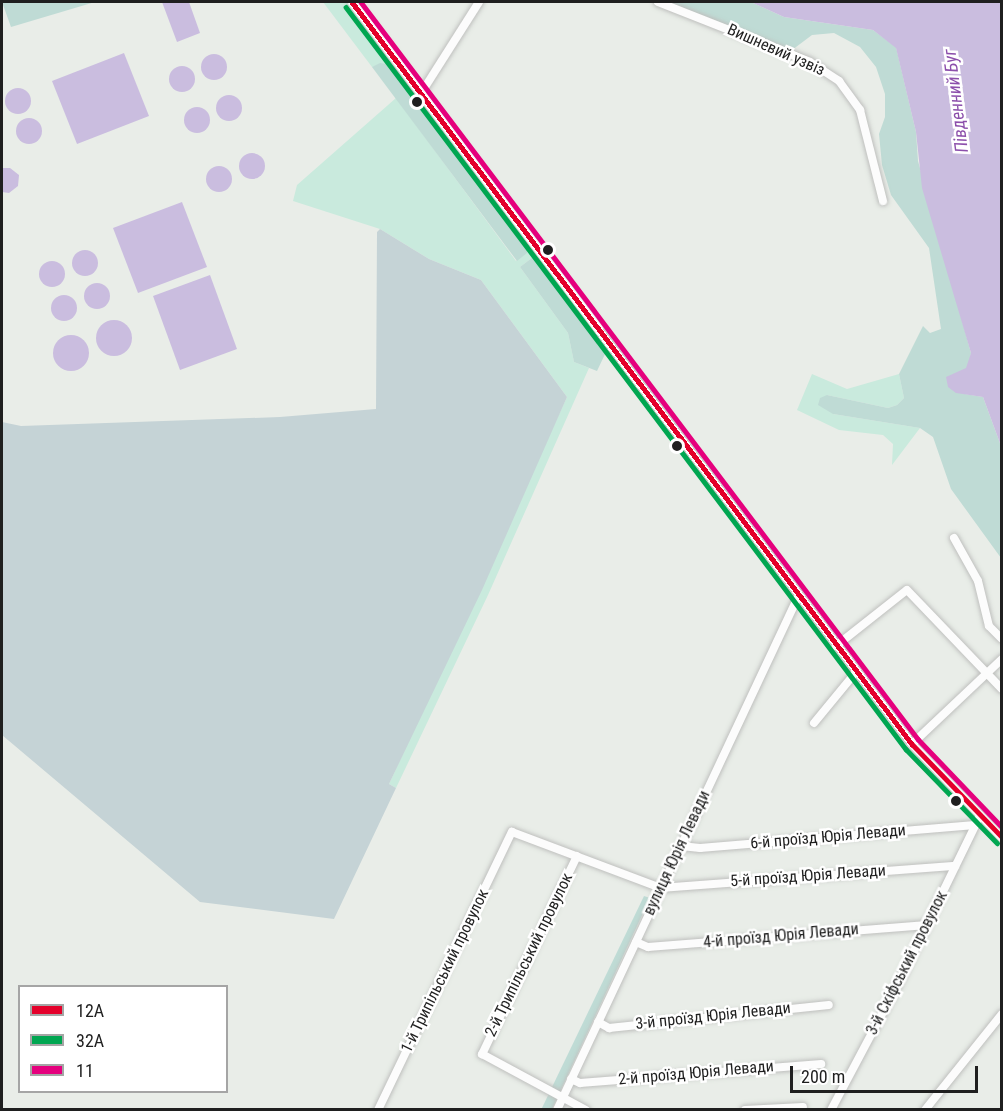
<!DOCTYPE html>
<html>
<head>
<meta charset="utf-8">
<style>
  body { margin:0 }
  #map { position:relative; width:1003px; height:1111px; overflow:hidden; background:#e9ede8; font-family:"Roboto Condensed",sans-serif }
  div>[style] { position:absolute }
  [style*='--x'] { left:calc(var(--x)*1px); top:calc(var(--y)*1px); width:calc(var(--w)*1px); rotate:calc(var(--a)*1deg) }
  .grass>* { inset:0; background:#c9eadd }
  .forest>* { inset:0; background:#bfdbd5 }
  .cemetery>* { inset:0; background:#c5d3d6 }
  .water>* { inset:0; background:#cabddf }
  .round { border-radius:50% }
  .roads { filter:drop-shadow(0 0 2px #bfc0be) drop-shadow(0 0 2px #bfc0be) }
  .minor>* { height:8px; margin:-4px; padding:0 4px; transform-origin:4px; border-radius:4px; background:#fcfcfc }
  .tertiary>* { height:9px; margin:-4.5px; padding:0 4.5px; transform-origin:4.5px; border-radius:4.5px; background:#fcfcfc }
  .bus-1>* { height:4.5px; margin:-2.25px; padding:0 2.25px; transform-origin:2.25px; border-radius:2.25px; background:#e4002b }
  .bus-2>* { height:4.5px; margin:-2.25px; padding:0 2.25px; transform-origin:2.25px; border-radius:2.25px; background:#00a651 }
  .bus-3>* { height:4.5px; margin:-2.25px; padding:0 2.25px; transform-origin:2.25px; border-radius:2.25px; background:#e5007d }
  .dots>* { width:16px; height:16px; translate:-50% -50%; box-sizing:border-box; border:3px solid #fff; border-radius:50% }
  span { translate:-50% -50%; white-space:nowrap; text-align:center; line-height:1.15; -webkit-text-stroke:5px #fff; paint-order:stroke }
  .street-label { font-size:16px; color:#1f1f1f }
  .water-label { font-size:18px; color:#8c4fab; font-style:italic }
  .frame { position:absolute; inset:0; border:3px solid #1f1f1f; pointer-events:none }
  .legend { position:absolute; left:18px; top:985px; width:210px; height:108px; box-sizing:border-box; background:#fff; border:2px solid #a5a5a5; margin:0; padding:8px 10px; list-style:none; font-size:18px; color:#1f1f1f }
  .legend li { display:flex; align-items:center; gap:12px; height:30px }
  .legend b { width:30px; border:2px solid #a5a5a5 }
  .scale { position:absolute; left:790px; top:1066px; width:188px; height:27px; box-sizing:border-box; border:3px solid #1f1f1f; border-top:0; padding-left:8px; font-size:18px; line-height:21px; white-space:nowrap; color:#1f1f1f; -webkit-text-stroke:4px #fff; paint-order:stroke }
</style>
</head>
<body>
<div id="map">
  <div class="grass">
    <div style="clip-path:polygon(323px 2px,349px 2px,393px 65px,372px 67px)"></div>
    <div style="clip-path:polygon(396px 98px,516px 261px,528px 250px,533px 257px,520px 267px,568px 333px,574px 362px,589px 368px,488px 595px,396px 788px,389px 784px,567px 397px,481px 280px,429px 259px,380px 229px,293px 201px,297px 185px)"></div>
    <div style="clip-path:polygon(812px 374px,847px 389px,899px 374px,904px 398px,897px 405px,888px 408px,827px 395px,833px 414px,920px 428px,892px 465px,893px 444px,883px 435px,839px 430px,797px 410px)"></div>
  </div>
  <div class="forest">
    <div style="clip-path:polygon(2px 2px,95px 2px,11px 27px)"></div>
    <div style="clip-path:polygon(658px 2px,751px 2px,784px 17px,873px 30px,896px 47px,916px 132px,918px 161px,971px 353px,965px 394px,983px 397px,1001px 446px,1001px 558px,951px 489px,933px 437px,920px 428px,833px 414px,818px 405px,820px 398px,827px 395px,888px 408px,897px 405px,904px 398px,899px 374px,923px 326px,930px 333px,941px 329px,929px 248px,891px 195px,882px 165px,879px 134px,885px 117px,885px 94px,876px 67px,860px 47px,834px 33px,812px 35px,788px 53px)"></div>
    <div style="clip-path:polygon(380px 63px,393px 65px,527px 243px,527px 253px,517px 261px,372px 67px)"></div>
    <div style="clip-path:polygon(533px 257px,539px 258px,606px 352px,597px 371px,574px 362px,568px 333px,520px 267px)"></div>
    <div style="clip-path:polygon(644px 896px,650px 898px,552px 1109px,541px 1110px)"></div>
  </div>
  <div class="cemetery">
    <div style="clip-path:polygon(380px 229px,429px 259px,481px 280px,567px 397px,482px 590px,389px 784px,396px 788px,334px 919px,200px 902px,2px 735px,2px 422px,21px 426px,280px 417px,376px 409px,377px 232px)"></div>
  </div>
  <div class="water">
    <div style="clip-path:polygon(162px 2px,189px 2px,200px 33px,177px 42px)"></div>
    <div style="clip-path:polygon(751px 2px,1001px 2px,1001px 446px,983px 397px,956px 393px,948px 387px,946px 377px,966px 368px,971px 353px,922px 188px,916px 132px,896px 48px,873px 30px,784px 17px)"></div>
    <div style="clip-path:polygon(124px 53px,149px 116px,77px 144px,52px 81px)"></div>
    <div class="round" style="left:201px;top:54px;width:26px;height:26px"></div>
    <div class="round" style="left:169px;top:66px;width:26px;height:26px"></div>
    <div class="round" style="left:5px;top:88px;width:26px;height:26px"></div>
    <div class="round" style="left:216px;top:95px;width:26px;height:26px"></div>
    <div class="round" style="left:184px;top:107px;width:26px;height:26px"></div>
    <div class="round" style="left:16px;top:118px;width:26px;height:26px"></div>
    <div class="round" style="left:239px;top:153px;width:26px;height:26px"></div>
    <div class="round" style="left:206px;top:166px;width:26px;height:26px"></div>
    <div style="clip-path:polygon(2px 168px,10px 168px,19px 175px,18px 186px,9px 193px,2px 192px)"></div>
    <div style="clip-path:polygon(182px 202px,207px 267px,138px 293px,113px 228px)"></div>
    <div class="round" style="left:72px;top:250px;width:26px;height:26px"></div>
    <div class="round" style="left:39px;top:261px;width:26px;height:26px"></div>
    <div style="clip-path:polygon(210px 275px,237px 349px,180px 370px,153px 296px)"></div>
    <div class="round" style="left:84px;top:283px;width:26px;height:26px"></div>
    <div class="round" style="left:51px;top:295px;width:26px;height:26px"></div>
    <div class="round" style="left:96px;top:320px;width:36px;height:36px"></div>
    <div class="round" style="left:53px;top:335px;width:36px;height:36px"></div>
  </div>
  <div class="roads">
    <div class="minor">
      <div style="--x:658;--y:2;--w:163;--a:21.5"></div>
      <div style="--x:810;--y:62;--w:35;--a:33"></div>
      <div style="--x:839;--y:81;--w:36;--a:54"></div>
      <div style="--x:860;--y:110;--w:94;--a:75.8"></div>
      <div style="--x:420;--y:95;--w:110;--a:-57.6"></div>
      <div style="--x:598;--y:329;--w:520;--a:52.89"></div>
      <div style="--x:912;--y:744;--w:130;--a:46.2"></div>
      <div style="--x:954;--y:538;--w:49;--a:60.8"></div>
      <div style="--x:978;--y:581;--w:46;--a:76.3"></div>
      <div style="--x:989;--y:626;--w:18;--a:45"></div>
      <div style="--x:836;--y:646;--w:90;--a:-38.3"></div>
      <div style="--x:907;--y:590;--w:137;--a:46.2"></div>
      <div style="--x:814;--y:723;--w:66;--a:-50.5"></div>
      <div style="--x:912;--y:744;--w:124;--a:-43.4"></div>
      <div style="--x:681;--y:846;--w:19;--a:6"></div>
      <div style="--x:700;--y:848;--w:276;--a:-4.8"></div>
      <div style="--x:577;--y:856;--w:220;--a:115.6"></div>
      <div style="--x:482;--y:1054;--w:118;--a:28.3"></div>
      <div style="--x:636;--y:942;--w:13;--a:23"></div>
      <div style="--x:648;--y:947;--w:280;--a:-4.5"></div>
      <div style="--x:598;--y:1022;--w:13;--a:29"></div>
      <div style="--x:609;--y:1028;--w:221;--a:-6"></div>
      <div style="--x:571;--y:1079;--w:10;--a:24"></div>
      <div style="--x:580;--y:1083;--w:242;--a:-4.5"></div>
      <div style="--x:378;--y:1110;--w:309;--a:-64.3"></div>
      <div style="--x:512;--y:832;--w:159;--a:20.6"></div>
      <div style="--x:661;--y:888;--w:295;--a:-4.3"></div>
      <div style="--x:557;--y:1110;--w:567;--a:-64.84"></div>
      <div style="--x:745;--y:1110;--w:58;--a:-3"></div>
      <div style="--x:831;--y:1110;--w:138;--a:-62"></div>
      <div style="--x:896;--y:988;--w:191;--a:-64"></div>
      <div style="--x:925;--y:1110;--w:123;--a:-51.3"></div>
    </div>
    <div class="tertiary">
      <div style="--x:352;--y:2;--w:409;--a:53"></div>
    </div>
  </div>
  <div class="bus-1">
    <div style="--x:352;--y:2;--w:930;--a:52.96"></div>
    <div style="--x:912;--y:744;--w:129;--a:45.9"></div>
  </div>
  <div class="bus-2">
    <div style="--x:346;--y:7;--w:930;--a:52.96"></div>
    <div style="--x:906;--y:749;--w:131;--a:45.9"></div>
  </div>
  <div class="bus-3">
    <div style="--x:361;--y:2;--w:924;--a:52.92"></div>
    <div style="--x:918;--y:739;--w:122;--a:46.3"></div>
  </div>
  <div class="dots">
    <div style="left:417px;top:102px;background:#1f1f1f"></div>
    <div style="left:548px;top:250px;background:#1f1f1f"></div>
    <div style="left:677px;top:446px;background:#1f1f1f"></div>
    <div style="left:956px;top:801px;background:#1f1f1f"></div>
  </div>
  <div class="street-label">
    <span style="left:776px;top:50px;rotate:24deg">Вишневий узвіз</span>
    <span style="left:828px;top:837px;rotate:-5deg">6-й проїзд Юрія Левади</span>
    <span style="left:677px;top:853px;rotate:-65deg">вулиця Юрія Левади</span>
    <span style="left:808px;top:876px;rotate:-4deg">5-й проїзд Юрія Левади</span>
    <span style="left:781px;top:936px;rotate:-5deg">4-й проїзд Юрія Левади</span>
    <span style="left:529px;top:955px;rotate:-64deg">2-й Трипільський провулок</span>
    <span style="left:907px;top:963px;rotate:-63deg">3-й Скіфський провулок</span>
    <span style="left:445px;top:971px;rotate:-64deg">1-й Трипільський провулок</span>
    <span style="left:713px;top:1016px;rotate:-6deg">3-й проїзд Юрія Левади</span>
    <span style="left:696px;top:1073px;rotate:-5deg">2-й проїзд Юрія Левади</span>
  </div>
  <div class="water-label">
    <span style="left:956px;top:101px;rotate:-97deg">Південний Буг</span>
  </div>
  <div class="frame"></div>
  <ul class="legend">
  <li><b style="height:8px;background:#e4002b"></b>12А</li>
  <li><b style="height:8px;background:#00a651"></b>32А</li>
  <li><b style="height:8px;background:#e5007d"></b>11</li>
  </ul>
  <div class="scale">200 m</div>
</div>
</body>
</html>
